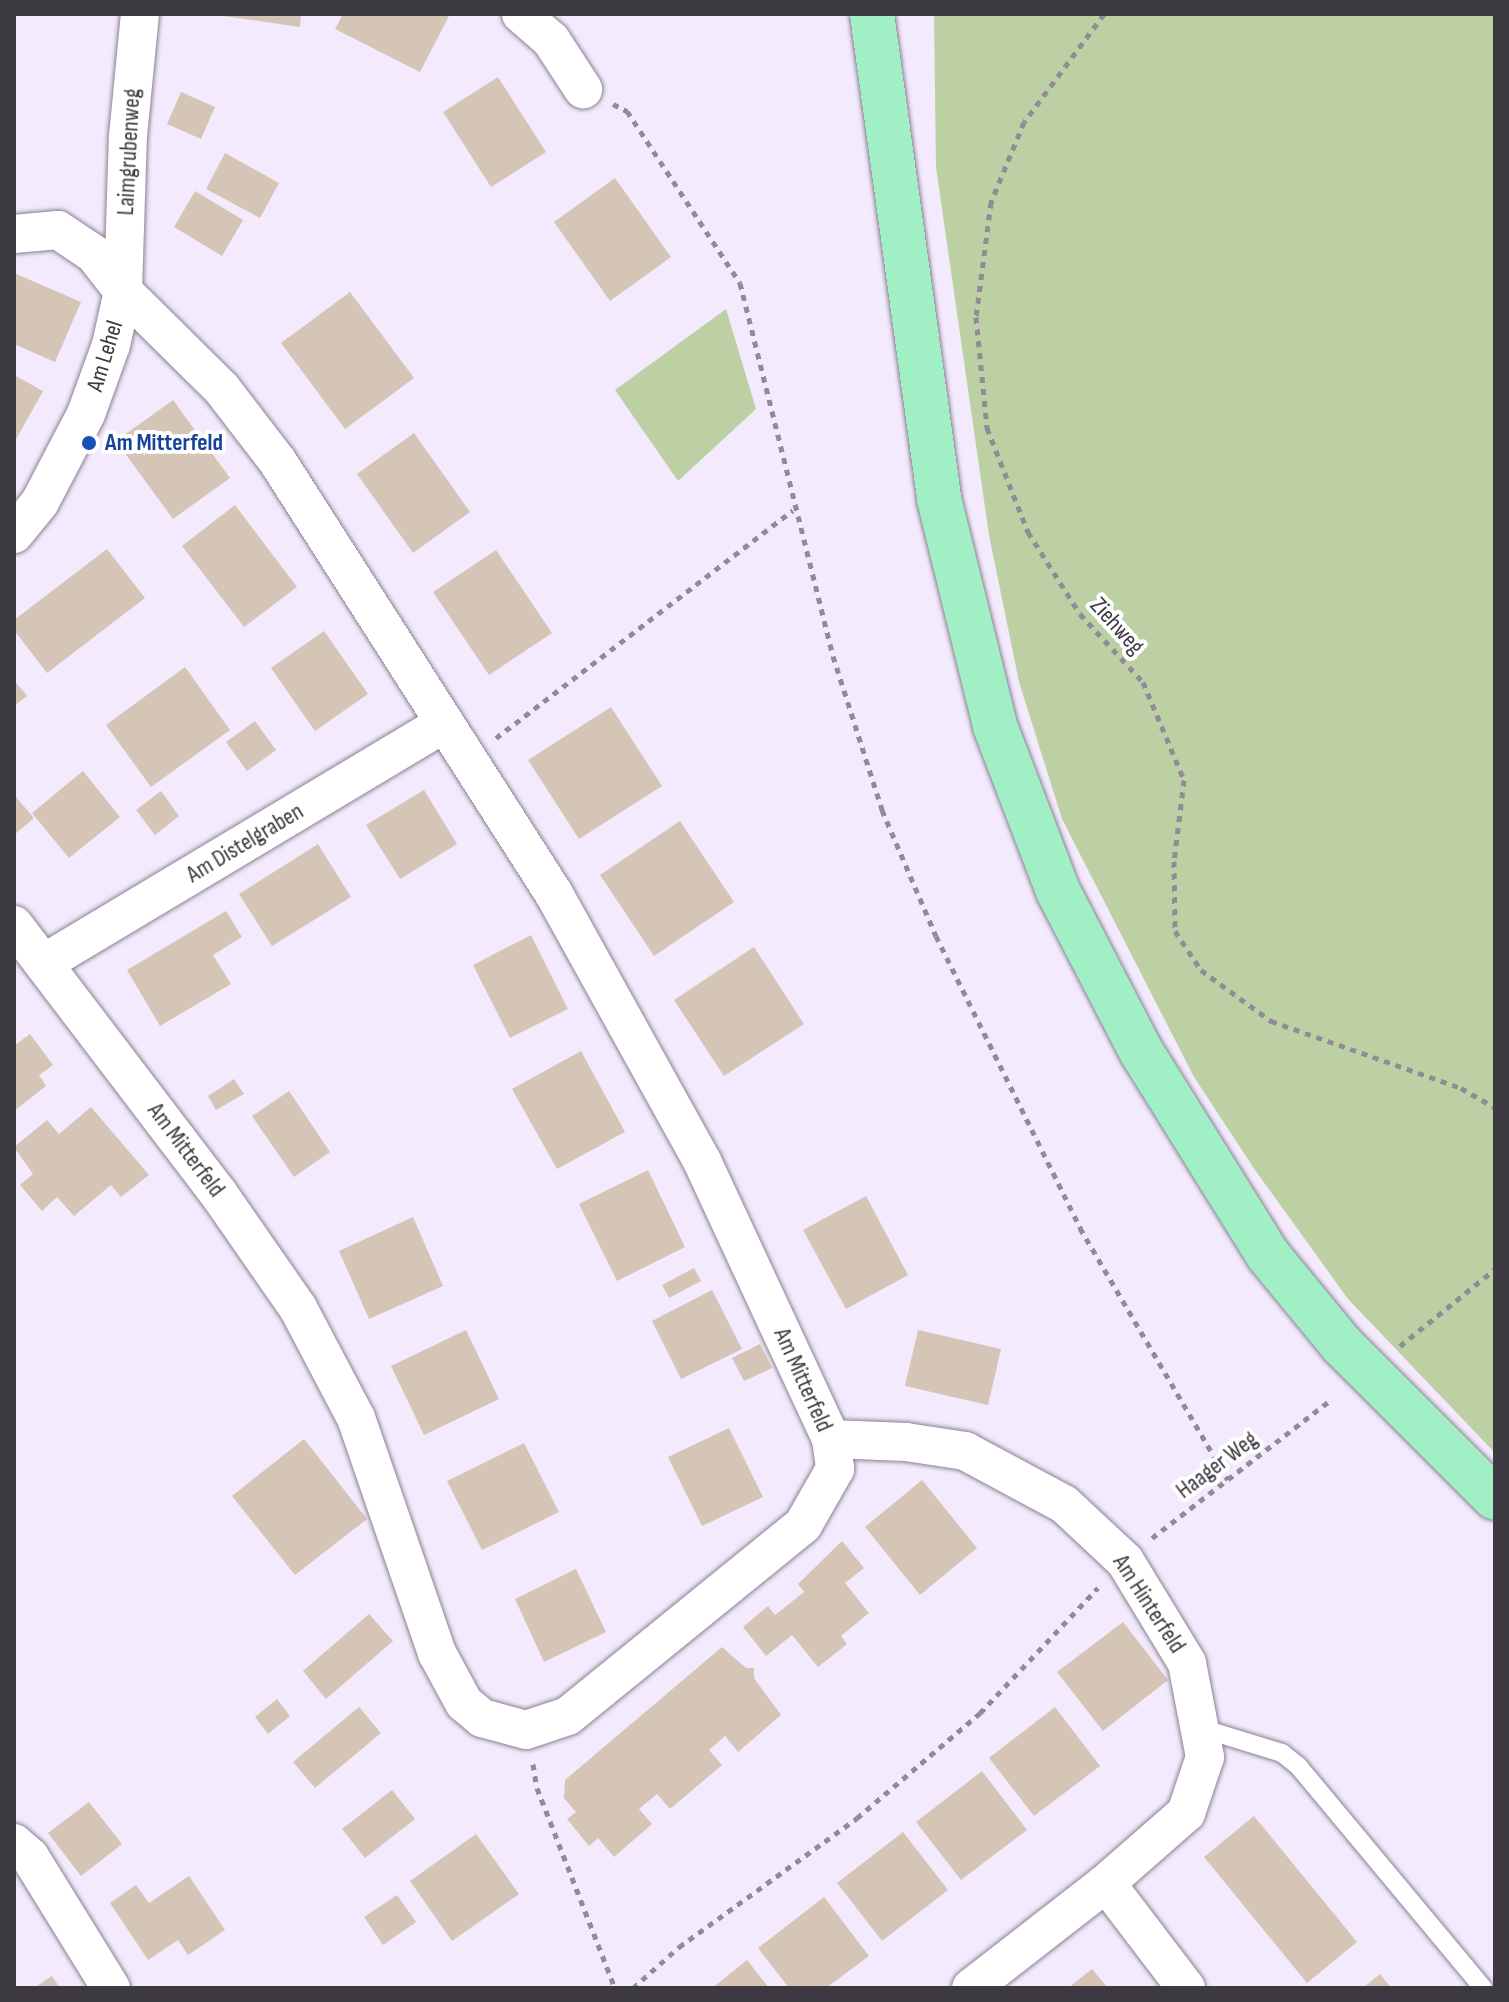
<!DOCTYPE html>
<html>
<head>
<meta charset="utf-8">
<style>
  body { margin:0 }
  #map { position:relative; width:1509px; height:2002px; overflow:hidden; background:#f3eafd; font-family:"Sofia Sans Condensed",sans-serif }
  div>[style] { position:absolute }
  [style*='--x'] { left:calc(var(--x)*1px); top:calc(var(--y)*1px); width:calc(var(--w)*1px); rotate:calc(var(--a)*1deg) }
  .green>* { inset:0; background:#bdd0a3 }
  .building>* { inset:0; background:#d5c5b6 }
  .path>* { height:5px; margin-top:-2.5px; transform-origin:0; background:repeating-linear-gradient(90deg,#918a97 0 6px,transparent 0 12px) }
  .roads { filter:drop-shadow(0 0 2px #8a8293) drop-shadow(0 0 2px #8a8293) }
  .service>* { height:18px; margin:-9px; padding:0 9px; transform-origin:9px; border-radius:9px; background:#fff }
  .minor>* { height:38px; margin:-19px; padding:0 19px; transform-origin:19px; border-radius:19px; background:#fff }
  .primary>* { height:44px; margin:-22px; padding:0 22px; transform-origin:22px; border-radius:22px; background:#a0efc5 }
  .dots>* { width:22px; height:22px; translate:-50% -50%; box-sizing:border-box; border:4px solid #fff; border-radius:50% }
  span { translate:-50% -50%; white-space:nowrap; text-align:center; line-height:1.15; -webkit-text-stroke:8px #fff; paint-order:stroke }
  .street-label { font-size:24px; color:#3d3941 }
  .transit-label { font-size:24px; color:#164399; font-weight:700 }
  .left { translate:0 -50%; text-align:left }
  .frame { position:absolute; inset:0; border:16px solid #3d3941; pointer-events:none }
</style>
</head>
<body>
<div id="map">
  <div class="green">
    <div style="clip-path:polygon(934px 14px,1495px 14px,1495px 1453px,1348px 1299px,1255px 1170px,1194px 1077px,1062px 819px,1019px 682px,989px 535px,936px 167px)"></div>
    <div style="clip-path:polygon(726px 309px,756px 409px,678px 481px,615px 390px)"></div>
  </div>
  <div class="building">
    <div style="clip-path:polygon(210px 14px,301px 14px,300px 27px)"></div>
    <div style="clip-path:polygon(343px 14px,450px 14px,420px 72px,335px 29px)"></div>
    <div style="clip-path:polygon(498px 77px,546px 152px,491px 187px,443px 112px)"></div>
    <div style="clip-path:polygon(181px 92px,215px 107px,201px 139px,167px 124px)"></div>
    <div style="clip-path:polygon(225px 153px,279px 183px,260px 218px,206px 189px)"></div>
    <div style="clip-path:polygon(615px 178px,671px 257px,610px 301px,554px 222px)"></div>
    <div style="clip-path:polygon(195px 191px,243px 220px,222px 256px,174px 227px)"></div>
    <div style="clip-path:polygon(14px 273px,81px 302px,55px 362px,14px 344px)"></div>
    <div style="clip-path:polygon(350px 292px,414px 378px,345px 429px,281px 343px)"></div>
    <div style="clip-path:polygon(14px 375px,43px 391px,14px 443px)"></div>
    <div style="clip-path:polygon(173px 400px,230px 478px,173px 519px,116px 441px)"></div>
    <div style="clip-path:polygon(414px 433px,470px 512px,413px 553px,357px 474px)"></div>
    <div style="clip-path:polygon(235px 505px,297px 587px,244px 627px,182px 546px)"></div>
    <div style="clip-path:polygon(107px 549px,145px 598px,47px 673px,14px 630px,14px 620px)"></div>
    <div style="clip-path:polygon(496px 550px,552px 633px,489px 675px,433px 592px)"></div>
    <div style="clip-path:polygon(324px 631px,368px 694px,315px 731px,271px 668px)"></div>
    <div style="clip-path:polygon(185px 667px,230px 730px,151px 787px,106px 725px)"></div>
    <div style="clip-path:polygon(14px 680px,27px 696px,14px 706px)"></div>
    <div style="clip-path:polygon(611px 707px,662px 786px,579px 839px,528px 760px)"></div>
    <div style="clip-path:polygon(255px 721px,276px 750px,247px 771px,226px 742px)"></div>
    <div style="clip-path:polygon(83px 771px,120px 817px,69px 858px,32px 813px)"></div>
    <div style="clip-path:polygon(424px 790px,457px 844px,400px 879px,366px 825px)"></div>
    <div style="clip-path:polygon(161px 791px,179px 816px,155px 835px,136px 810px)"></div>
    <div style="clip-path:polygon(16px 797px,34px 818px,14px 835px,14px 799px)"></div>
    <div style="clip-path:polygon(680px 821px,734px 902px,654px 956px,600px 875px)"></div>
    <div style="clip-path:polygon(318px 844px,351px 897px,272px 946px,239px 894px)"></div>
    <div style="clip-path:polygon(226px 911px,242px 937px,213px 955px,231px 984px,160px 1026px,127px 970px)"></div>
    <div style="clip-path:polygon(531px 935px,568px 1009px,510px 1038px,473px 965px)"></div>
    <div style="clip-path:polygon(754px 947px,804px 1024px,724px 1076px,674px 1000px)"></div>
    <div style="clip-path:polygon(30px 1034px,53px 1065px,39px 1075px,46px 1086px,14px 1111px,14px 1046px)"></div>
    <div style="clip-path:polygon(581px 1051px,625px 1132px,557px 1169px,512px 1089px)"></div>
    <div style="clip-path:polygon(234px 1079px,244px 1094px,216px 1110px,208px 1096px)"></div>
    <div style="clip-path:polygon(289px 1091px,330px 1152px,294px 1177px,252px 1116px)"></div>
    <div style="clip-path:polygon(91px 1107px,149px 1175px,121px 1197px,111px 1185px,74px 1216px,57px 1197px,42px 1211px,20px 1185px,33px 1174px,14px 1147px,47px 1120px,59px 1134px)"></div>
    <div style="clip-path:polygon(648px 1170px,685px 1247px,617px 1281px,579px 1204px)"></div>
    <div style="clip-path:polygon(866px 1196px,908px 1275px,846px 1309px,803px 1230px)"></div>
    <div style="clip-path:polygon(413px 1217px,443px 1286px,369px 1319px,339px 1251px)"></div>
    <div style="clip-path:polygon(694px 1268px,701px 1281px,669px 1298px,662px 1285px)"></div>
    <div style="clip-path:polygon(712px 1290px,742px 1349px,681px 1379px,652px 1321px)"></div>
    <div style="clip-path:polygon(466px 1330px,499px 1399px,424px 1435px,391px 1366px)"></div>
    <div style="clip-path:polygon(918px 1330px,1001px 1349px,988px 1405px,905px 1386px)"></div>
    <div style="clip-path:polygon(760px 1344px,772px 1368px,744px 1381px,732px 1358px)"></div>
    <div style="clip-path:polygon(729px 1428px,763px 1497px,702px 1526px,668px 1457px)"></div>
    <div style="clip-path:polygon(304px 1439px,367px 1519px,295px 1575px,232px 1496px)"></div>
    <div style="clip-path:polygon(524px 1443px,559px 1512px,482px 1550px,447px 1481px)"></div>
    <div style="clip-path:polygon(922px 1480px,977px 1548px,920px 1595px,865px 1527px)"></div>
    <div style="clip-path:polygon(842px 1541px,864px 1568px,845px 1583px,869px 1613px,841px 1636px,847px 1644px,818px 1667px,792px 1635px,766px 1656px,743px 1627px,768px 1606px,775px 1615px,804px 1592px,798px 1584px)"></div>
    <div style="clip-path:polygon(576px 1569px,606px 1632px,544px 1662px,515px 1599px)"></div>
    <div style="clip-path:polygon(369px 1614px,393px 1641px,326px 1699px,303px 1671px)"></div>
    <div style="clip-path:polygon(1123px 1622px,1168px 1680px,1103px 1731px,1057px 1672px)"></div>
    <div style="clip-path:polygon(722px 1647px,746px 1668px,754px 1668px,754px 1678px,781px 1715px,738px 1752px,725px 1736px,709px 1750px,722px 1765px,670px 1809px,657px 1794px,639px 1809px,652px 1824px,614px 1857px,598px 1838px,589px 1846px,567px 1819px,576px 1812px,564px 1798px,565px 1780px)"></div>
    <div style="clip-path:polygon(277px 1699px,290px 1716px,268px 1734px,255px 1717px)"></div>
    <div style="clip-path:polygon(359px 1707px,381px 1733px,315px 1788px,293px 1762px)"></div>
    <div style="clip-path:polygon(1055px 1707px,1100px 1766px,1034px 1816px,989px 1758px)"></div>
    <div style="clip-path:polygon(982px 1771px,1027px 1830px,961px 1880px,916px 1822px)"></div>
    <div style="clip-path:polygon(392px 1790px,415px 1819px,365px 1858px,342px 1829px)"></div>
    <div style="clip-path:polygon(89px 1802px,122px 1844px,81px 1876px,48px 1833px)"></div>
    <div style="clip-path:polygon(1254px 1816px,1357px 1942px,1307px 1983px,1204px 1857px)"></div>
    <div style="clip-path:polygon(903px 1832px,948px 1890px,882px 1941px,837px 1883px)"></div>
    <div style="clip-path:polygon(476px 1834px,519px 1894px,452px 1941px,410px 1881px)"></div>
    <div style="clip-path:polygon(189px 1876px,225px 1930px,188px 1955px,178px 1940px,148px 1960px,110px 1903px,136px 1885px,149px 1903px)"></div>
    <div style="clip-path:polygon(397px 1895px,416px 1922px,383px 1945px,364px 1917px)"></div>
    <div style="clip-path:polygon(824px 1897px,869px 1956px,826px 1988px,789px 1988px,758px 1948px)"></div>
    <div style="clip-path:polygon(747px 1960px,769px 1988px,712px 1988px,716px 1985px)"></div>
    <div style="clip-path:polygon(1092px 1969px,1108px 1988px,1068px 1988px)"></div>
    <div style="clip-path:polygon(1380px 1974px,1391px 1988px,1363px 1988px)"></div>
    <div style="clip-path:polygon(52px 1976px,60px 1988px,34px 1988px)"></div>
  </div>
  <div class="path">
    <div style="--x:1104;--y:14;--w:134;--a:126.5"></div>
    <div style="--x:1024;--y:122;--w:87;--a:112.4"></div>
    <div style="--x:991;--y:202;--w:116;--a:97.4"></div>
    <div style="--x:976;--y:317;--w:112;--a:84.3"></div>
    <div style="--x:987;--y:428;--w:112;--a:68.5"></div>
    <div style="--x:1028;--y:532;--w:97;--a:57.6"></div>
    <div style="--x:1080;--y:614;--w:93;--a:47.2"></div>
    <div style="--x:1143;--y:682;--w:106;--a:67.3"></div>
    <div style="--x:1184;--y:780;--w:82;--a:97"></div>
    <div style="--x:1174;--y:861;--w:70;--a:89.2"></div>
    <div style="--x:1175;--y:931;--w:47;--a:56.3"></div>
    <div style="--x:1201;--y:970;--w:87;--a:36.1"></div>
    <div style="--x:1271;--y:1021;--w:201;--a:19.4"></div>
    <div style="--x:1461;--y:1088;--w:39;--a:30"></div>
    <div style="--x:613;--y:104;--w:16;--a:27"></div>
    <div style="--x:627;--y:111;--w:206;--a:56.7"></div>
    <div style="--x:740;--y:283;--w:384;--a:76"></div>
    <div style="--x:833;--y:656;--w:162;--a:72.3"></div>
    <div style="--x:882;--y:810;--w:137;--a:66.8"></div>
    <div style="--x:936;--y:936;--w:326;--a:63.7"></div>
    <div style="--x:1080;--y:1228;--w:292;--a:59.6"></div>
    <div style="--x:496;--y:738;--w:374;--a:-37.5"></div>
    <div style="--x:1400;--y:1346;--w:122;--a:-39"></div>
    <div style="--x:1152;--y:1538;--w:227;--a:-37.7"></div>
    <div style="--x:533;--y:1764;--w:24;--a:81"></div>
    <div style="--x:537;--y:1788;--w:215;--a:68.7"></div>
    <div style="--x:633;--y:1988;--w:62;--a:-41.7"></div>
    <div style="--x:679;--y:1947;--w:220;--a:-35.9"></div>
    <div style="--x:857;--y:1818;--w:162;--a:-40.5"></div>
    <div style="--x:980;--y:1713;--w:172;--a:-46.7"></div>
  </div>
  <div class="roads">
    <div class="service">
      <div style="--x:1204;--y:1729;--w:82;--a:17.1"></div>
      <div style="--x:1282;--y:1753;--w:22;--a:39"></div>
      <div style="--x:1299;--y:1767;--w:288;--a:50.2"></div>
    </div>
    <div class="minor">
      <div style="--x:521;--y:14;--w:40;--a:41"></div>
      <div style="--x:551;--y:40;--w:59;--a:56.9"></div>
      <div style="--x:14;--y:234;--w:44;--a:-5.2"></div>
      <div style="--x:58;--y:230;--w:43;--a:33.7"></div>
      <div style="--x:94;--y:254;--w:47;--a:51.9"></div>
      <div style="--x:123;--y:291;--w:139;--a:44.7"></div>
      <div style="--x:222;--y:389;--w:92;--a:52.5"></div>
      <div style="--x:278;--y:462;--w:513;--a:57.43"></div>
      <div style="--x:554;--y:894;--w:305;--a:61"></div>
      <div style="--x:702;--y:1161;--w:306;--a:65.1"></div>
      <div style="--x:831;--y:1439;--w:30;--a:82"></div>
      <div style="--x:835;--y:1469;--w:64;--a:119.7"></div>
      <div style="--x:803;--y:1525;--w:303;--a:140.9"></div>
      <div style="--x:568;--y:1716;--w:44;--a:161.6"></div>
      <div style="--x:526;--y:1730;--w:46;--a:-164.7"></div>
      <div style="--x:482;--y:1718;--w:23;--a:-140"></div>
      <div style="--x:464;--y:1703;--w:57;--a:-118.4"></div>
      <div style="--x:437;--y:1653;--w:249;--a:-109"></div>
      <div style="--x:356;--y:1418;--w:124;--a:-117.8"></div>
      <div style="--x:298;--y:1308;--w:140;--a:-124.8"></div>
      <div style="--x:218;--y:1193;--w:337;--a:-127.3"></div>
      <div style="--x:14;--y:534;--w:41;--a:-50.9"></div>
      <div style="--x:40;--y:502;--w:99;--a:-62.4"></div>
      <div style="--x:86;--y:414;--w:73;--a:-70.1"></div>
      <div style="--x:111;--y:345;--w:55;--a:-77.5"></div>
      <div style="--x:123;--y:291;--w:155;--a:-88.2"></div>
      <div style="--x:128;--y:136;--w:123;--a:-84.4"></div>
      <div style="--x:44;--y:963;--w:467;--a:-30.9"></div>
      <div style="--x:831;--y:1439;--w:75;--a:2.3"></div>
      <div style="--x:906;--y:1442;--w:60;--a:8.7"></div>
      <div style="--x:965;--y:1451;--w:112;--a:28.2"></div>
      <div style="--x:1064;--y:1504;--w:83;--a:43.1"></div>
      <div style="--x:1125;--y:1561;--w:119;--a:58.7"></div>
      <div style="--x:1187;--y:1663;--w:96;--a:79.2"></div>
      <div style="--x:1205;--y:1757;--w:59;--a:108.7"></div>
      <div style="--x:1186;--y:1813;--w:106;--a:138.8"></div>
      <div style="--x:1106;--y:1883;--w:171;--a:142.1"></div>
      <div style="--x:14;--y:1843;--w:21;--a:41"></div>
      <div style="--x:30;--y:1857;--w:154;--a:58.3"></div>
      <div style="--x:1106;--y:1883;--w:132;--a:52.7"></div>
    </div>
    <div class="primary">
      <div style="--x:872;--y:14;--w:490;--a:82.1"></div>
      <div style="--x:939;--y:499;--w:234;--a:76.1"></div>
      <div style="--x:995;--y:726;--w:177;--a:69.1"></div>
      <div style="--x:1058;--y:891;--w:180;--a:62.6"></div>
      <div style="--x:1141;--y:1051;--w:240;--a:58.1"></div>
      <div style="--x:1268;--y:1255;--w:117;--a:50.6"></div>
      <div style="--x:1342;--y:1345;--w:216;--a:45"></div>
    </div>
  </div>
  <div class="dots">
    <div style="left:89px;top:443px;background:#1a4fb4"></div>
  </div>
  <div class="street-label">
    <span style="left:129px;top:152px;rotate:-87deg">Laimgrubenweg</span>
    <span style="left:105px;top:356px;rotate:-73deg">Am Lehel</span>
    <span style="left:1117px;top:626px;rotate:48deg">Ziehweg</span>
    <span style="left:245px;top:843px;rotate:-31deg">Am Distelgraben</span>
    <span style="left:186px;top:1150px;rotate:53deg">Am Mitterfeld</span>
    <span style="left:803px;top:1380px;rotate:66deg">Am Mitterfeld</span>
    <span style="left:1217px;top:1465px;rotate:-37deg">Haager Weg</span>
    <span style="left:1149px;top:1604px;rotate:57deg">Am Hinterfeld</span>
  </div>
  <div class="transit-label">
    <span class="left" style="left:105px;top:443px">Am Mitterfeld</span>
  </div>
  <div class="frame"></div>
</div>
</body>
</html>
